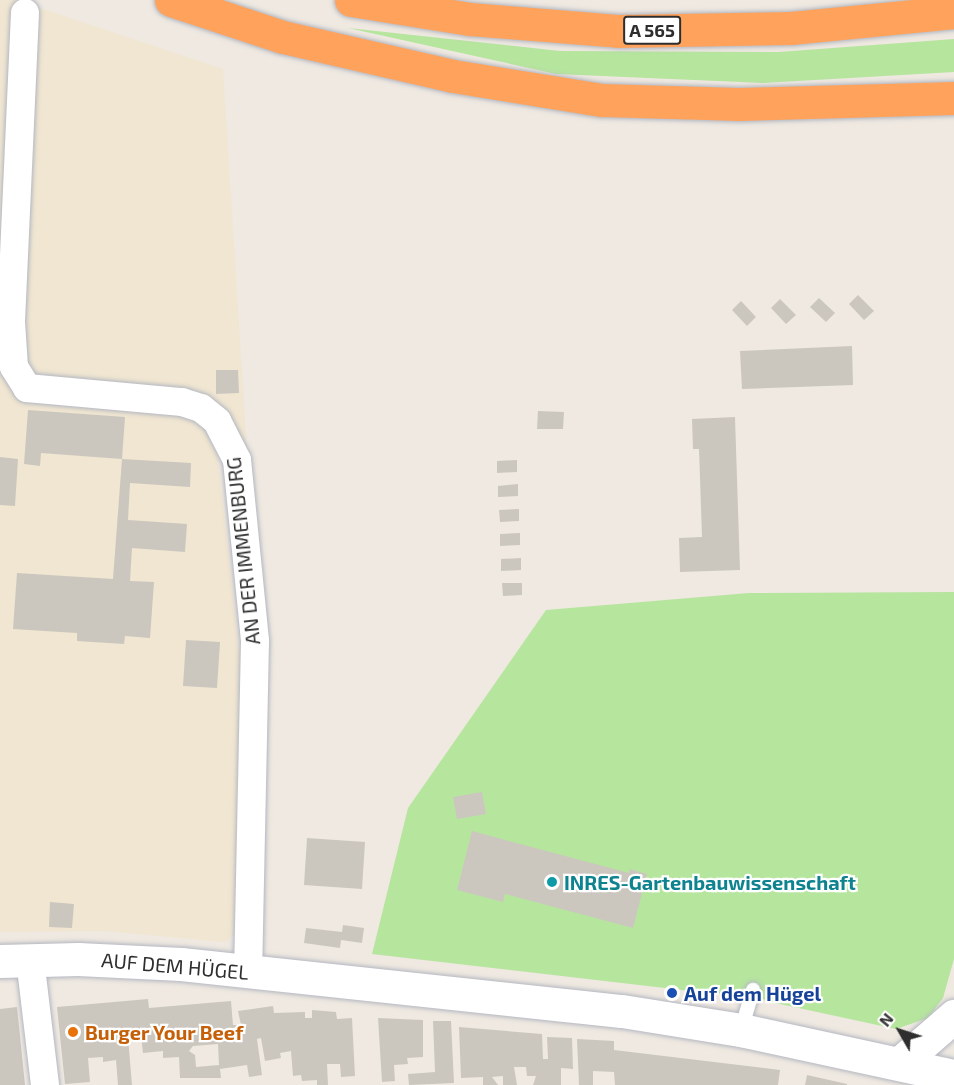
<!DOCTYPE html>
<html>
<head>
<meta charset="utf-8">
<style>
  body { margin:0 }
  #map { position:relative; width:954px; height:1085px; overflow:hidden; background:#efe9e1; font-family:"Exo 2",sans-serif }
  div>[style] { position:absolute }
  [style*='--x'] { left:calc(var(--x)*1px); top:calc(var(--y)*1px); width:calc(var(--w)*1px); rotate:calc(var(--a)*1deg) }
  .education>* { inset:0; background:#f0e6d1 }
  .green>* { inset:0; background:#b6e59e }
  .building>* { inset:0; background:#cbc7bf }
  .roads { filter:drop-shadow(0 0 2px #b4b7c1) drop-shadow(0 0 2px #b4b7c1) }
  .lane>* { height:14px; margin:-7px; padding:0 7px; transform-origin:7px; border-radius:7px; background:#fff }
  .street>* { height:28px; margin:-14px; padding:0 14px; transform-origin:14px; border-radius:14px; background:#fff }
  .secondary>* { height:33px; margin:-16.5px; padding:0 16.5px; transform-origin:16.5px; border-radius:16.5px; background:#fff }
  .highway>* { height:33px; margin:-16.5px; padding:0 16.5px; transform-origin:16.5px; border-radius:16.5px; background:#ffa35c }
  .dots>* { width:16px; height:16px; translate:-50% -50%; box-sizing:border-box; border:3px solid #fff; border-radius:50% }
  span { translate:-50% -50%; white-space:nowrap; text-align:center; line-height:1.15; -webkit-text-stroke:4.5px #fff; paint-order:stroke }
  .shield-label span { padding:2px 4px; background:#fff; border:2px solid; border-radius:4px; -webkit-text-stroke-width:0 }
  .shield-label { font-size:18px; color:#2e2e2e; font-weight:700 }
  .street-label { font-size:20px; color:#2e2e2e }
  .culture-label { font-size:20px; color:#0d838f; font-weight:700 }
  .left { translate:0 -50%; text-align:left }
  .transit-label { font-size:20px; color:#164399; font-weight:700 }
  .food-label { font-size:20px; color:#c56008; font-weight:700 }
  .north { position:absolute; left:870px; top:1001px; width:60px; height:60px; -webkit-text-stroke:4px #fff; paint-order:stroke; rotate:309deg; font-size:16px; font-weight:700; line-height:24px; text-align:center; color:#2e2e2e }
  .north::after { content:''; display:block; margin:auto; width:21px; height:27px; background:#2e2e2e; clip-path:polygon(50% 0,100% 100%,50% 72%,0 100%) }
</style>
</head>
<body>
<div id="map">
  <div class="education">
    <div style="clip-path:polygon(0 0,16px 0,223px 69px,247px 452px,217px 453px,243px 686px,234px 935px,225px 942px,104px 931px,0 932px)"></div>
  </div>
  <div class="green">
    <div style="clip-path:polygon(348px 28px,560px 51px,779px 52px,954px 39px,954px 72px,763px 83px,556px 74px)"></div>
    <div style="clip-path:polygon(954px 592px,954px 959px,943px 998px,928px 1018px,896px 1029px,766px 1001px,753px 991px,725px 995px,372px 954px,408px 808px,546px 610px,749px 593px)"></div>
  </div>
  <div class="building">
    <div style="clip-path:polygon(858px 295px,874px 311px,864px 320px,849px 304px)"></div>
    <div style="clip-path:polygon(819px 298px,835px 313px,826px 322px,810px 307px)"></div>
    <div style="clip-path:polygon(780px 299px,796px 315px,786px 324px,771px 308px)"></div>
    <div style="clip-path:polygon(741px 301px,756px 317px,747px 326px,732px 310px)"></div>
    <div style="clip-path:polygon(852px 346px,853px 385px,742px 389px,740px 351px)"></div>
    <div style="clip-path:polygon(216px 370px,238px 370px,239px 393px,216px 394px)"></div>
    <div style="clip-path:polygon(28px 410px,125px 417px,122px 459px,41px 453px,40px 466px,24px 464px)"></div>
    <div style="clip-path:polygon(538px 411px,564px 412px,563px 429px,537px 429px)"></div>
    <div style="clip-path:polygon(735px 417px,740px 570px,680px 572px,679px 538px,702px 537px,699px 449px,693px 449px,692px 419px)"></div>
    <div style="clip-path:polygon(0 457px,18px 459px,15px 506px,0 505px)"></div>
    <div style="clip-path:polygon(122px 459px,191px 463px,190px 487px,130px 483px,128px 520px,187px 524px,185px 552px,132px 548px,130px 581px,154px 582px,150px 638px,125px 636px,124px 644px,77px 641px,77px 633px,13px 629px,17px 573px,113px 579px)"></div>
    <div style="clip-path:polygon(517px 460px,517px 472px,497px 473px,497px 461px)"></div>
    <div style="clip-path:polygon(518px 484px,518px 496px,498px 497px,498px 486px)"></div>
    <div style="clip-path:polygon(519px 509px,519px 521px,500px 522px,499px 510px)"></div>
    <div style="clip-path:polygon(520px 533px,520px 545px,500px 546px,500px 534px)"></div>
    <div style="clip-path:polygon(521px 558px,521px 570px,501px 571px,501px 559px)"></div>
    <div style="clip-path:polygon(502px 583px,522px 583px,522px 595px,503px 596px)"></div>
    <div style="clip-path:polygon(186px 640px,220px 642px,217px 688px,183px 686px)"></div>
    <div style="clip-path:polygon(482px 792px,486px 814px,457px 819px,453px 797px)"></div>
    <div style="clip-path:polygon(472px 831px,629px 873px,630px 869px,647px 874px,633px 928px,505px 894px,503px 902px,457px 890px)"></div>
    <div style="clip-path:polygon(307px 838px,365px 842px,362px 889px,304px 885px)"></div>
    <div style="clip-path:polygon(50px 902px,74px 904px,72px 928px,49px 927px)"></div>
    <div style="clip-path:polygon(343px 925px,364px 928px,362px 943px,341px 940px,340px 948px,304px 943px,306px 928px,342px 932px)"></div>
    <div style="clip-path:polygon(evenodd,148px 999px,149px 1008px,231px 1001px,233px 1025px,241px 1025px,238px 1011px,273px 1006px,274px 1013px,305px 1012px,305px 1018px,312px 1018px,312px 1010px,336px 1012px,337px 1019px,352px 1018px,355px 1076px,341px 1077px,340px 1064px,327px 1064px,328px 1085px,317px 1085px,317px 1080px,302px 1081px,301px 1075px,293px 1076px,291px 1051px,280px 1053px,281px 1058px,265px 1061px,261px 1038px,257px 1039px,262px 1075px,249px 1077px,247px 1065px,220px 1069px,221px 1078px,180px 1078px,179px 1057px,163px 1058px,163px 1051px,143px 1053px,141px 1036px,128px 1037px,132px 1085px,118px 1085px,116px 1060px,103px 1062px,103px 1057px,88px 1058px,90px 1082px,65px 1084px,57px 1007px,148px 999px,218px 1044px,219px 1065px,196px 1067px,195px 1055px,189px 1051px,193px 1046px,218px 1044px)"></div>
    <div style="clip-path:polygon(17px 1007px,25px 1085px,0 1085px,0 1009px)"></div>
    <div style="clip-path:polygon(378px 1018px,423px 1020px,423px 1057px,407px 1058px,408px 1064px,394px 1065px,395px 1081px,382px 1082px)"></div>
    <div style="clip-path:polygon(433px 1021px,451px 1021px,454px 1083px,409px 1085px,408px 1074px,435px 1072px)"></div>
    <div style="clip-path:polygon(459px 1027px,542px 1034px,543px 1059px,548px 1059px,547px 1037px,572px 1038px,573px 1069px,561px 1068px,561px 1085px,533px 1085px,536px 1076px,527px 1076px,526px 1067px,514px 1067px,517px 1085px,503px 1085px,503px 1076px,492px 1077px,498px 1085px,483px 1085px,483px 1077px,461px 1078px)"></div>
    <div style="clip-path:polygon(577px 1039px,614px 1041px,614px 1050px,780px 1070px,778px 1085px,615px 1085px,614px 1072px,593px 1071px,593px 1085px,579px 1085px)"></div>
    <div style="clip-path:polygon(807px 1075px,847px 1084px,847px 1085px,805px 1085px)"></div>
  </div>
  <div class="roads">
    <div class="lane">
      <div style="--x:741;--y:1030;--w:42;--a:-73.3"></div>
    </div>
    <div class="street">
      <div style="--x:25;--y:13;--w:309;--a:92.6"></div>
      <div style="--x:11;--y:322;--w:45;--a:86.2"></div>
      <div style="--x:14;--y:367;--w:25;--a:58"></div>
      <div style="--x:27;--y:388;--w:156;--a:5.2"></div>
      <div style="--x:182;--y:402;--w:20;--a:18"></div>
      <div style="--x:201;--y:408;--w:21;--a:39"></div>
      <div style="--x:217;--y:421;--w:44;--a:62.9"></div>
      <div style="--x:237;--y:460;--w:182;--a:84.3"></div>
      <div style="--x:255;--y:641;--w:331;--a:91.2"></div>
      <div style="--x:30;--y:959;--w:127;--a:83.2"></div>
    </div>
    <div class="secondary">
      <div style="--x:0;--y:961;--w:78;--a:-1.5"></div>
      <div style="--x:78;--y:959;--w:103;--a:2.8"></div>
      <div style="--x:181;--y:964;--w:443;--a:6.1"></div>
      <div style="--x:622;--y:1011;--w:121;--a:9.1"></div>
      <div style="--x:741;--y:1030;--w:218;--a:12.2"></div>
      <div style="--x:900;--y:1063;--w:72;--a:-41"></div>
    </div>
    <div class="highway">
      <div style="--x:171;--y:0;--w:118;--a:18.3"></div>
      <div style="--x:283;--y:37;--w:174;--a:12.9"></div>
      <div style="--x:453;--y:76;--w:151;--a:9.2"></div>
      <div style="--x:602;--y:100;--w:137;--a:1.7"></div>
      <div style="--x:739;--y:104;--w:215;--a:-1.6"></div>
      <div style="--x:351;--y:0;--w:121;--a:9.1"></div>
      <div style="--x:470;--y:19;--w:148;--a:4.6"></div>
      <div style="--x:618;--y:31;--w:173;--a:-1"></div>
      <div style="--x:791;--y:28;--w:164;--a:-5.6"></div>
    </div>
  </div>
  <div class="dots">
    <div style="left:552px;top:882px;background:#0f9aa8"></div>
    <div style="left:672px;top:993px;background:#1a4fb4"></div>
    <div style="left:73px;top:1032px;background:#e8710a"></div>
  </div>
  <div class="shield-label">
    <span style="left:652px;top:30px">A 565</span>
  </div>
  <div class="street-label">
    <span style="left:243px;top:551px;rotate:-96deg">AN DER IMMENBURG</span>
    <span style="left:175px;top:966px;rotate:5deg">AUF DEM HÜGEL</span>
  </div>
  <div class="culture-label">
    <span class="left" style="left:564px;top:882px">INRES-Gartenbauwissenschaft</span>
  </div>
  <div class="transit-label">
    <span class="left" style="left:684px;top:993px">Auf dem Hügel</span>
  </div>
  <div class="food-label">
    <span class="left" style="left:85px;top:1032px">Burger Your Beef</span>
  </div>
  <div class="north">N</div>
</div>
</body>
</html>
